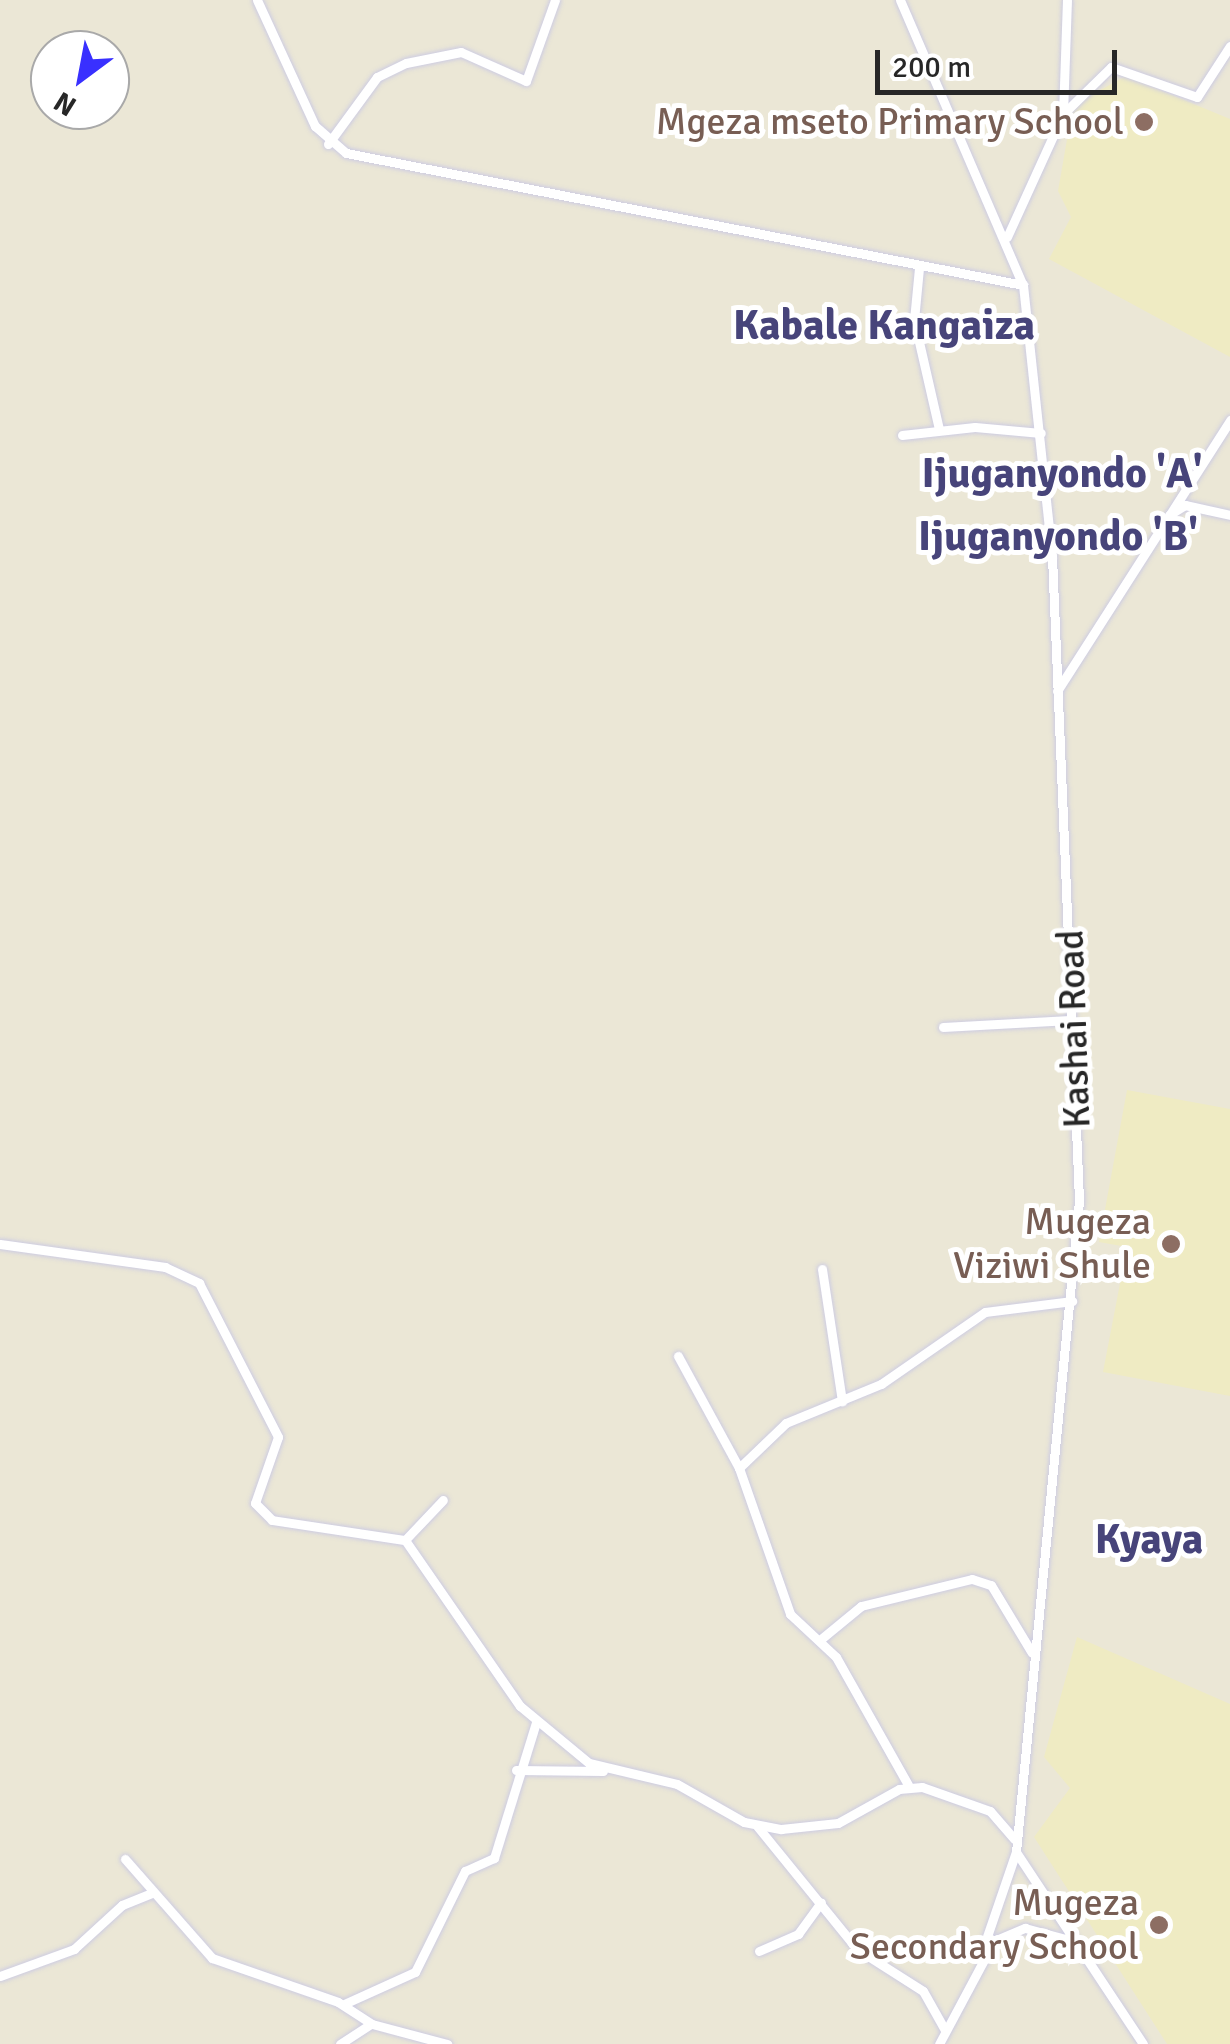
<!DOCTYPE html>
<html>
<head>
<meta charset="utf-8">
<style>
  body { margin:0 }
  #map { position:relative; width:1230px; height:2044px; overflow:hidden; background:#ebe7d6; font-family:Signika,sans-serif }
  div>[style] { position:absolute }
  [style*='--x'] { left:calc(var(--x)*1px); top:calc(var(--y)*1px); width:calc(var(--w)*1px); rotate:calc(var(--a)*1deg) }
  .education>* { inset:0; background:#efebc3 }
  .roads { filter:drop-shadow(0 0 2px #cdcce2) drop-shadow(0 0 2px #cdcce2) }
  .minor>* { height:9px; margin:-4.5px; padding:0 4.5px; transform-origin:4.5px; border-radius:4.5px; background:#fff }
  .dots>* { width:28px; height:28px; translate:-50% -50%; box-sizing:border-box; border:5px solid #fff; border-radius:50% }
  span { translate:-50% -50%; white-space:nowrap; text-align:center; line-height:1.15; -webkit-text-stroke:10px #fff; paint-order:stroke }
  .education-label { font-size:38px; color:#785e54 }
  .right { translate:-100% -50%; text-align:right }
  .street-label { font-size:38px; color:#272727 }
  .quarter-label { font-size:42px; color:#47447a; font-weight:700 }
  .north { position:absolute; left:30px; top:30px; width:100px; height:100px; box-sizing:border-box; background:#fff; border:2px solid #a9a9a9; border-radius:50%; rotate:212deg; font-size:28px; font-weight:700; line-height:40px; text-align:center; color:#272727 }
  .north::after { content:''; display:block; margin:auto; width:35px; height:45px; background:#3930ff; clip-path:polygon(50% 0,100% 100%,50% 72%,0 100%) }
  .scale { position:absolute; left:875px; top:50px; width:242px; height:45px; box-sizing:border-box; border:5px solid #272727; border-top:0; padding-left:12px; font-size:30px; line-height:35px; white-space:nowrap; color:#272727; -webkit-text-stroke:8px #fff; paint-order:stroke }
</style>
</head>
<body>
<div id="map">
  <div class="education">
    <div style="clip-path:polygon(1126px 76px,1230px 119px,1230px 357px,1049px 259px,1071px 217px,1058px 191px,1073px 105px)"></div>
    <div style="clip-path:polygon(1127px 1090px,1230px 1109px,1230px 1396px,1103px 1372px,1127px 1247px,1099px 1242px)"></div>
    <div style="clip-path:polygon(1077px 1637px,1230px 1704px,1230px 2044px,1167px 2044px,1034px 1837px,1070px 1788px,1044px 1757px)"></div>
  </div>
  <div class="roads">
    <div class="minor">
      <div style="--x:257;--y:0;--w:139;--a:65.3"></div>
      <div style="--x:315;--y:126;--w:41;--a:41.1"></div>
      <div style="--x:346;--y:153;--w:690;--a:11.03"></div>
      <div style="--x:900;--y:0;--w:310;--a:66.7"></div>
      <div style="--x:1023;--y:285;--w:273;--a:83.9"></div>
      <div style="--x:1052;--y:556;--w:646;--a:87.6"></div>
      <div style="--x:1079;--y:1201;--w:654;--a:95.53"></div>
      <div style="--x:1016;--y:1852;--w:230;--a:56.5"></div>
      <div style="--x:1063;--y:114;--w:114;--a:-88"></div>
      <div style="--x:328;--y:144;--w:83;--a:-53.8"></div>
      <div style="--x:377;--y:77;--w:32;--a:-26"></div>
      <div style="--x:406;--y:63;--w:56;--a:-11.3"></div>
      <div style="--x:461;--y:52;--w:71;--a:24"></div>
      <div style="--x:526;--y:81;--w:86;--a:-70.3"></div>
      <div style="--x:1007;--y:237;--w:135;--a:-65.5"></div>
      <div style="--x:1063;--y:114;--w:67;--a:-44.4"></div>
      <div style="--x:1111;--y:67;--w:91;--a:19.2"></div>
      <div style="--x:1197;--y:97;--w:61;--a:-57.1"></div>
      <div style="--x:919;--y:268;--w:52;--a:95.5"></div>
      <div style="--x:914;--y:320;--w:112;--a:77.1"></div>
      <div style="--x:902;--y:435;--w:73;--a:-6.3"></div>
      <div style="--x:975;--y:427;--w:66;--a:5.2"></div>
      <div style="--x:1169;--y:515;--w:19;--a:-32"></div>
      <div style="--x:1185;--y:505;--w:46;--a:12.5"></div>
      <div style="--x:1057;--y:691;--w:322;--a:-57.4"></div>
      <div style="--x:943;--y:1027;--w:127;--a:-3.2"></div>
      <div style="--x:0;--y:1244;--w:167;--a:7.9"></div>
      <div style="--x:165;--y:1267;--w:38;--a:25"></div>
      <div style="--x:199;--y:1283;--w:173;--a:62.8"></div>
      <div style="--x:278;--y:1437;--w:70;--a:109.2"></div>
      <div style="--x:255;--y:1503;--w:24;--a:45"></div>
      <div style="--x:272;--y:1520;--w:134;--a:8.6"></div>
      <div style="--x:405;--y:1540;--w:202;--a:55.3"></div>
      <div style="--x:520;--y:1706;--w:89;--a:39.6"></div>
      <div style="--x:589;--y:1763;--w:90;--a:13.4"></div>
      <div style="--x:677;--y:1784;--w:77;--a:29.6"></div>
      <div style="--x:744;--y:1822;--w:38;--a:11"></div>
      <div style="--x:781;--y:1829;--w:57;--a:-6"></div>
      <div style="--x:838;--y:1823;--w:70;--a:-29.1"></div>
      <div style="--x:899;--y:1789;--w:23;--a:-5"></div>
      <div style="--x:922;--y:1787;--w:72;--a:19.4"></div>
      <div style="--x:990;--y:1811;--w:37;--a:49"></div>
      <div style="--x:822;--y:1269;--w:134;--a:81.4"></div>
      <div style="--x:678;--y:1356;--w:128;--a:61.4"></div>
      <div style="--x:739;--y:1468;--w:155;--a:70.7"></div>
      <div style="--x:790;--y:1614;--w:63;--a:43.1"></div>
      <div style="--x:836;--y:1657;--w:147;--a:60.6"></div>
      <div style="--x:739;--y:1468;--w:65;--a:-43.8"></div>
      <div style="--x:786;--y:1423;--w:103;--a:-22.3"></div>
      <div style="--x:881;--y:1384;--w:126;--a:-34.7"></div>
      <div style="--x:985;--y:1312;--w:88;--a:-7.2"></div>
      <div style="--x:405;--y:1540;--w:55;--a:-46.5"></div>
      <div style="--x:821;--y:1639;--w:52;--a:-39.5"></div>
      <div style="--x:861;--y:1606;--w:114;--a:-13.7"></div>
      <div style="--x:972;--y:1579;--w:20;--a:18"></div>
      <div style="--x:991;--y:1585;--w:79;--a:58.9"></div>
      <div style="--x:516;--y:1770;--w:87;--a:0.7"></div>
      <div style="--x:757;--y:1826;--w:159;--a:50.9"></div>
      <div style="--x:857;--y:1949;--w:78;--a:32.5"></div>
      <div style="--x:923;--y:1991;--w:45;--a:60.6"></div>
      <div style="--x:125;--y:1859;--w:132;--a:48.7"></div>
      <div style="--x:212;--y:1958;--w:133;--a:19.2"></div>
      <div style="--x:338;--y:2002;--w:40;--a:32.9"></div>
      <div style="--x:372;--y:2024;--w:78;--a:14.9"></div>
      <div style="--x:759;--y:1951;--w:43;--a:-23.6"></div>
      <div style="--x:798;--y:1934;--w:39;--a:-54"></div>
      <div style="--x:981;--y:1954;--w:108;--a:-71.1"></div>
      <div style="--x:0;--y:1976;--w:79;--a:-20"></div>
      <div style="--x:74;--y:1949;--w:65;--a:-42.5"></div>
      <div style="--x:122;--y:1905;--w:32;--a:-22"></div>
      <div style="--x:344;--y:2004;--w:78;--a:-24.3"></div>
      <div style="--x:415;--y:1972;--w:113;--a:-63.7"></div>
      <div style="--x:465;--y:1871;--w:32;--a:-24"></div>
      <div style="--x:494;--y:1858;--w:142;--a:-72.8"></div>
      <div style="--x:340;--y:2044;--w:37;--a:-33"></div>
      <div style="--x:939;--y:2044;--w:117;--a:-61.9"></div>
      <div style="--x:994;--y:1941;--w:34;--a:-23"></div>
      <div style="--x:1025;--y:1928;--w:46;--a:15.3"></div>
    </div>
  </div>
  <div class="dots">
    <div style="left:1144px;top:122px;background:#8d6e63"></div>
    <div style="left:1171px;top:1244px;background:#8d6e63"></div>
    <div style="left:1159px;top:1925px;background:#8d6e63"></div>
  </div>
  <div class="education-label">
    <span class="right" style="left:1124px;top:122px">Mgeza mseto Primary School</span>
    <span class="right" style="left:1151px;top:1244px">Mugeza<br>Viziwi Shule</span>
    <span class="right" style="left:1139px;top:1925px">Mugeza<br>Secondary School</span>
  </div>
  <div class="street-label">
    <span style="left:1074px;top:1029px;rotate:-92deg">Kashai Road</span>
  </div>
  <div class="quarter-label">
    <span style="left:884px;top:326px">Kabale Kangaiza</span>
    <span style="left:1062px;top:474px">Ijuganyondo 'A'</span>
    <span style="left:1058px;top:537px">Ijuganyondo 'B'</span>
    <span style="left:1149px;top:1540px">Kyaya</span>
  </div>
  <div class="north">N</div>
  <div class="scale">200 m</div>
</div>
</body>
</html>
